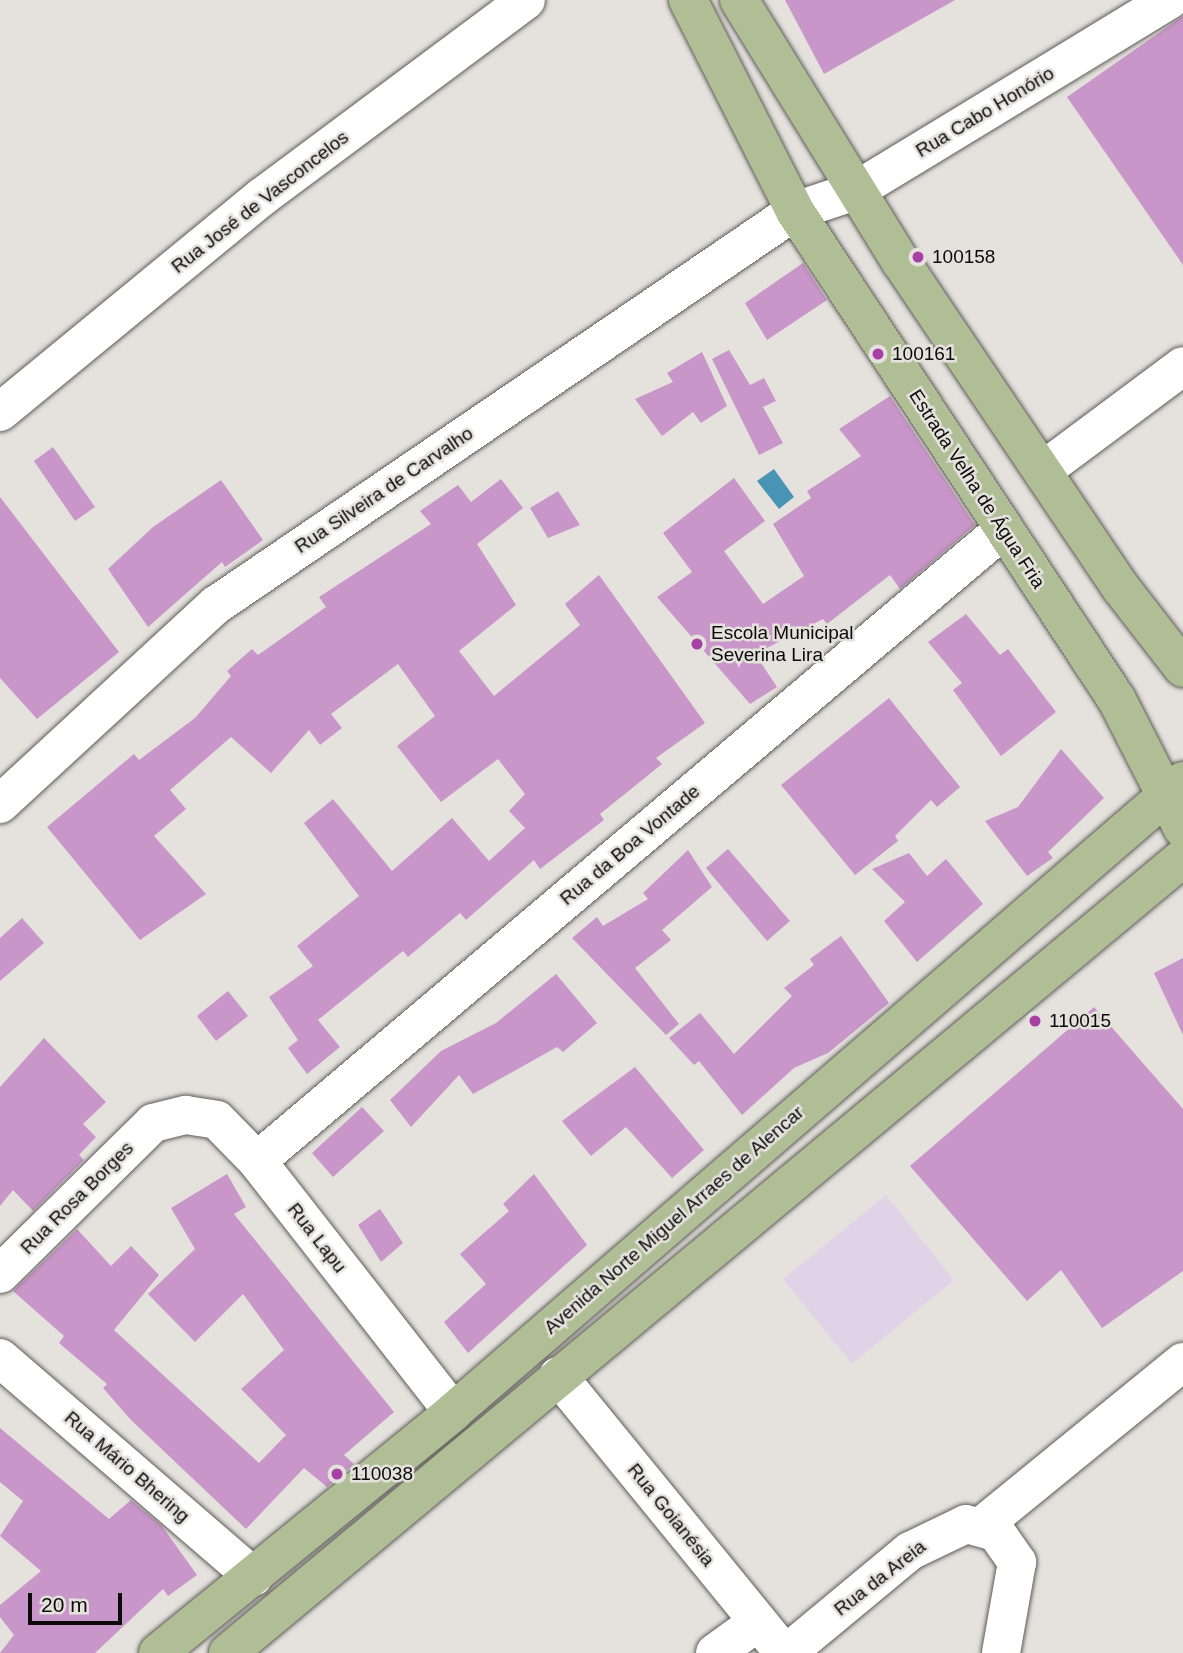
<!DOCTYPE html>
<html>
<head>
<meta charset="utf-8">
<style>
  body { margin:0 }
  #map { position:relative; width:1183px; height:1653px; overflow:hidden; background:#e5e2de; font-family:Arial,sans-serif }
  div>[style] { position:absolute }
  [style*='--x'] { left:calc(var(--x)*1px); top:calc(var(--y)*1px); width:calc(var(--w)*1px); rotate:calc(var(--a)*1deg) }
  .commercial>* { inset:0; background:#e0d3e7 }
  .water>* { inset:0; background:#4894b4 }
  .building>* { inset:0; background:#c896c8 }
  .roads { filter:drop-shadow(0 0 2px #5e5b58) drop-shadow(0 0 2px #5e5b58) }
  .minor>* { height:38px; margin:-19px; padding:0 19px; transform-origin:19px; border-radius:19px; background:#fff }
  .major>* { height:38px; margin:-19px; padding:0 19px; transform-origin:19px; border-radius:19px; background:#b0be95 }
  .dots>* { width:19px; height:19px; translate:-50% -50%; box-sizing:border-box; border:4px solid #e5e2de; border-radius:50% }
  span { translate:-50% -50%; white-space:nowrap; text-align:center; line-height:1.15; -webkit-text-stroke:5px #e5e2de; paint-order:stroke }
  .street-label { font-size:19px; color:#0c0b0a }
  .poi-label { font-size:19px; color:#0c0b0a }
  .left { translate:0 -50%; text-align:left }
  .scale { position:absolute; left:28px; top:1593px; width:94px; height:32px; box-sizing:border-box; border:4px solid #0c0b0a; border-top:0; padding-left:9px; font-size:21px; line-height:24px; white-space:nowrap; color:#0c0b0a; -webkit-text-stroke:5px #e5e2de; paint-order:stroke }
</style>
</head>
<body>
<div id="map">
  <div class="commercial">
    <div style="clip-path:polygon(886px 1195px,954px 1280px,852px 1364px,783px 1279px)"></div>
  </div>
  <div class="water">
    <div style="clip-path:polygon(774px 469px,794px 497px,779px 509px,757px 481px)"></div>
  </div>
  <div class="building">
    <div style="clip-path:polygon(785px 0,955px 0,824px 74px)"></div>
    <div style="clip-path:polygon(1183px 16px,1183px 265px,1067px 97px)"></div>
    <div style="clip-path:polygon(803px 263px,827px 300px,767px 340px,745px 303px)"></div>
    <div style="clip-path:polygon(729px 350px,750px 385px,764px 378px,776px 401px,763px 407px,783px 443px,759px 455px,712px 359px)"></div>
    <div style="clip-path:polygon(702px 352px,727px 406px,701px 423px,693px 412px,662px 436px,635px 399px,673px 382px,667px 373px)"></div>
    <div style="clip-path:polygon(890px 396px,975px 525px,900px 589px,890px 575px,827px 624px,823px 619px,755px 654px,777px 687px,750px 704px,657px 597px,692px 572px,663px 533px,734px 478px,765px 521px,724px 551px,763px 604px,804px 576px,773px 524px,811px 498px,807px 491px,861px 456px,839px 429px)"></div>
    <div style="clip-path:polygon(53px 447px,95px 507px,75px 521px,34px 461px)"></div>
    <div style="clip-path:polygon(501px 479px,523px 508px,477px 544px,516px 605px,459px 651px,494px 696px,580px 625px,565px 604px,599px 575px,705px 723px,656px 758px,662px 764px,600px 814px,604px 820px,540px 869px,534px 860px,466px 920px,460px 913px,408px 957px,403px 951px,318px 1020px,340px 1047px,307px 1074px,288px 1048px,298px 1040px,269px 997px,313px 966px,297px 946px,359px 896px,304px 823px,333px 799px,392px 871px,452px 818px,489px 861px,525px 828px,509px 811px,525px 794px,498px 759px,441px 802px,397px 746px,435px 716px,398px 664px,331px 714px,342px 728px,320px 745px,309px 730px,271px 773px,231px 737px,170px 790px,186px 809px,154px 836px,206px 894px,140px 940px,47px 827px,134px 754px,139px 760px,195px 718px,231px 676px,227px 671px,252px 649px,258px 655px,326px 607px,319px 597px,431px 524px,420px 511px,458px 485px,471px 502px)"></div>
    <div style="clip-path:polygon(221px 480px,263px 540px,225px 567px,222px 562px,148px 627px,108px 569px,153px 527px)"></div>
    <div style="clip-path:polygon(558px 491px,580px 525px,548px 538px,530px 508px)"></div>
    <div style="clip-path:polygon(0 497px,119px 652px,37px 719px,0 678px)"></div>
    <div style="clip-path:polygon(966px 614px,1000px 655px,1008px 649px,1056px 712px,1001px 756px,953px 690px,962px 683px,928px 642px)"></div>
    <div style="clip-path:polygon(889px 698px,960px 787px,937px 807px,931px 800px,895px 836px,898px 841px,855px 875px,781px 785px)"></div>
    <div style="clip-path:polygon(1061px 749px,1104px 798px,1048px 852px,1053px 858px,1027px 876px,985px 821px,1018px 807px)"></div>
    <div style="clip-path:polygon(728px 849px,790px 921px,767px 941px,706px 868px)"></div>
    <div style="clip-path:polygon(688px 850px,712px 887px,662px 930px,671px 940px,635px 968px,679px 1024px,666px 1035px,572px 938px,597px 917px,603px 926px,648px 899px,643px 893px)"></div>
    <div style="clip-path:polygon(909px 853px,927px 876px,946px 859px,983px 904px,917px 962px,884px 921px,905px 902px,872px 869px)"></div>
    <div style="clip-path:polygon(22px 918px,44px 943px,0 981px,0 938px)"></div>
    <div style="clip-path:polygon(841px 936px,889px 1003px,828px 1053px,794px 1068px,742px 1115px,699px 1061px,694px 1065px,669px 1038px,700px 1013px,734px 1054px,792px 996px,784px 988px,814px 965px,810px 959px)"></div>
    <div style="clip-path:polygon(1183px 958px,1183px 1035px,1154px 973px)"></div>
    <div style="clip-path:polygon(556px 974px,597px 1023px,563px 1052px,557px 1047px,473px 1094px,459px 1075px,411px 1127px,390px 1100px,441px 1051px,496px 1023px)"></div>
    <div style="clip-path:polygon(228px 991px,248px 1016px,216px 1041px,197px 1016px)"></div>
    <div style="clip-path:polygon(1094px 1007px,1183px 1109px,1183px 1271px,1102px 1328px,1061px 1270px,1027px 1301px,910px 1166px)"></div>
    <div style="clip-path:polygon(44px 1038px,106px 1102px,83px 1124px,96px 1137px,79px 1155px,84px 1160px,33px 1211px,13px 1190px,0 1206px,0 1087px)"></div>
    <div style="clip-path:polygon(635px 1067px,704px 1150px,672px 1178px,626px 1127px,591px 1156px,562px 1121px)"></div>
    <div style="clip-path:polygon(362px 1107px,384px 1131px,333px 1177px,312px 1153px)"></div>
    <div style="clip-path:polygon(227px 1174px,246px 1207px,234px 1214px,394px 1412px,344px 1455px,354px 1464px,327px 1487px,304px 1468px,246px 1529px,131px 1420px,103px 1388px,107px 1384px,59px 1343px,64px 1336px,13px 1291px,77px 1229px,111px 1266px,131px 1246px,159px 1275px,114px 1330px,259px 1463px,286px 1435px,241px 1389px,284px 1350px,243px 1294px,195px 1342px,148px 1294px,195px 1249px,171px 1208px)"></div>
    <div style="clip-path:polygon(534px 1174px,587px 1245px,468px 1353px,444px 1322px,486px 1284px,460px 1254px,509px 1211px,503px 1204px)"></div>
    <div style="clip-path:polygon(380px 1209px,403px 1243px,381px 1262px,358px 1225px)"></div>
    <div style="clip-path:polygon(0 1428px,109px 1519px,131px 1500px,162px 1526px,197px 1575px,168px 1596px,163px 1589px,95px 1653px,0 1653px,14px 1635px,0 1617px,0 1605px,41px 1571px,0 1536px,23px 1501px,0 1482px)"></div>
  </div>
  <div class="roads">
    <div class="minor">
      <div style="--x:0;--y:412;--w:339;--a:-39.4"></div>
      <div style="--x:262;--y:197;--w:329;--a:-36.7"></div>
      <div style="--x:1045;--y:469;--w:172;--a:-36.7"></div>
      <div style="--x:0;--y:804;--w:294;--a:-42.7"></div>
      <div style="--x:216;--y:605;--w:700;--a:-34.23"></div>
      <div style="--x:795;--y:211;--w:63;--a:-18.4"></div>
      <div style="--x:855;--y:191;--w:368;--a:-31.3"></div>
      <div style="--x:257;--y:1161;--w:978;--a:-40.23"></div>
      <div style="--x:0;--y:1274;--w:215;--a:-44.6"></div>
      <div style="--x:153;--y:1123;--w:34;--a:-14"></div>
      <div style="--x:186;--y:1115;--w:31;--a:9"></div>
      <div style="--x:217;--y:1120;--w:57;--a:45.7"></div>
      <div style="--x:257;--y:1161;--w:318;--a:52"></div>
      <div style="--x:0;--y:1358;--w:335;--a:40.8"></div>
      <div style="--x:558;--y:1376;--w:357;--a:50.8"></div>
      <div style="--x:983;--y:1525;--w:258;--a:-39.2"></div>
      <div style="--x:715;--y:1653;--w:53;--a:-35.8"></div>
      <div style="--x:787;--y:1653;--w:160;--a:-39.7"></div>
      <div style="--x:910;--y:1551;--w:62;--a:-25.7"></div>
      <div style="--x:966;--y:1524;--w:31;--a:15"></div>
      <div style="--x:996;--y:1532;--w:37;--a:55"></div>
      <div style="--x:1017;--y:1562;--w:92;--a:100"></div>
    </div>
    <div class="major">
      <div style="--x:688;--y:0;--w:237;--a:63.1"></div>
      <div style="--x:795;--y:211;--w:585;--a:56.64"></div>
      <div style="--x:1117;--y:700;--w:145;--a:62.9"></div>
      <div style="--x:739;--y:0;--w:308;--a:58.3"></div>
      <div style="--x:901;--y:262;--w:393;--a:56"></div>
      <div style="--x:1121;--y:588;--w:101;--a:52.2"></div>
      <div style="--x:158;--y:1653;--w:381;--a:-39.2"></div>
      <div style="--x:453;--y:1412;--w:965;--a:-40.84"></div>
      <div style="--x:228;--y:1653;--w:1243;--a:-39.78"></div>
    </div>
  </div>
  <div class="dots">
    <div style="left:918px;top:257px;background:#a640a5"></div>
    <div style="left:878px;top:354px;background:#a640a5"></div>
    <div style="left:697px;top:644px;background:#a640a5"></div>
    <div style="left:1035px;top:1021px;background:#a640a5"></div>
    <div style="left:337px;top:1474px;background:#a640a5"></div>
  </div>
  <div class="street-label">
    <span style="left:985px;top:112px;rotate:-31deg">Rua Cabo Honório</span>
    <span style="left:260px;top:202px;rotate:-38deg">Rua José de Vasconcelos</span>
    <span style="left:977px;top:489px;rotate:57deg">Estrada Velha de Água Fria</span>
    <span style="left:384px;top:490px;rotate:-34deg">Rua Silveira de Carvalho</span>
    <span style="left:630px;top:845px;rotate:-40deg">Rua da Boa Vontade</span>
    <span style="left:77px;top:1198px;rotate:-45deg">Rua Rosa Borges</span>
    <span style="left:674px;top:1220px;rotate:-41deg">Avenida Norte Miguel Arraes de Alencar</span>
    <span style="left:317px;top:1238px;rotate:52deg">Rua Lapu</span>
    <span style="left:127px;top:1467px;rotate:41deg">Rua Mário Bhering</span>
    <span style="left:671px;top:1515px;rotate:51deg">Rua Goianésia</span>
    <span style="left:880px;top:1578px;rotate:-38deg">Rua da Areia</span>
  </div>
  <div class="poi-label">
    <span class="left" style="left:932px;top:257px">100158</span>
    <span class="left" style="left:892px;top:354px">100161</span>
    <span class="left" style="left:711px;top:644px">Escola Municipal<br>Severina Lira</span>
    <span class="left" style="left:1049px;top:1021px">110015</span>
    <span class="left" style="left:351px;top:1474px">110038</span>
  </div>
  <div class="scale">20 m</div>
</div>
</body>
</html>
